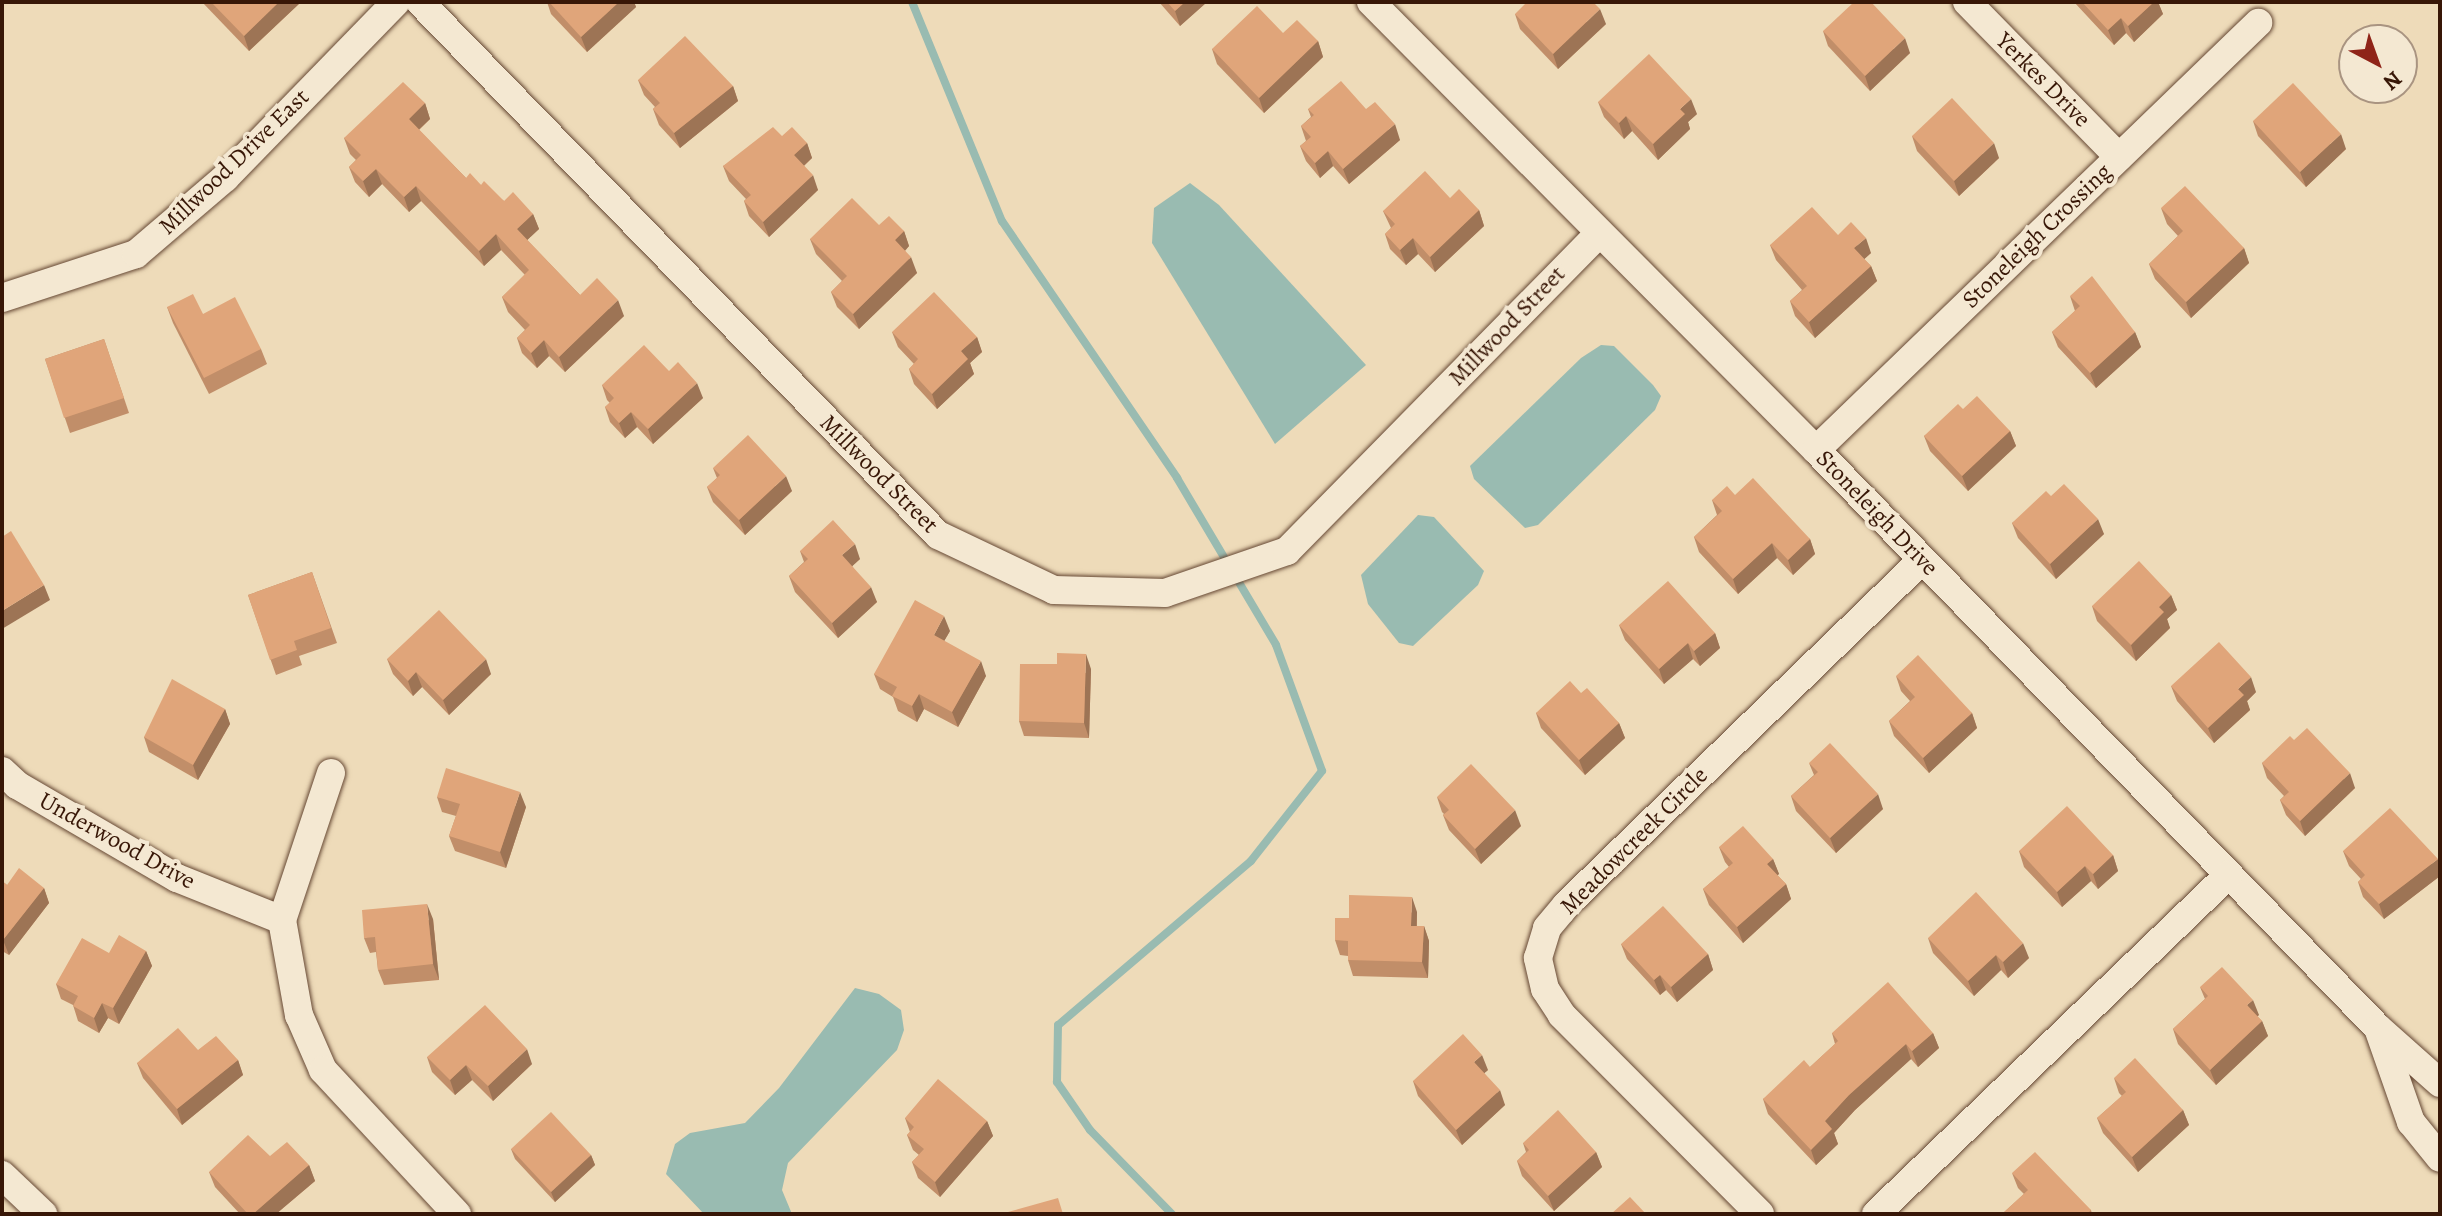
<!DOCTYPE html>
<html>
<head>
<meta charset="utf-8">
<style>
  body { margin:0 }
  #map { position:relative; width:2442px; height:1216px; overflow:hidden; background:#eedbb9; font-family:Alegreya,serif }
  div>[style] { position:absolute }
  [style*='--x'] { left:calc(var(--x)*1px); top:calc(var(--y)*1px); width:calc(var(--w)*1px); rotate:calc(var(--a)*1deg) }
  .water>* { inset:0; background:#99bbb1 }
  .stream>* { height:8px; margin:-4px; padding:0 4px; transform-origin:4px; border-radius:4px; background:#99bbb1 }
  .roads { filter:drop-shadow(0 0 2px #664834) drop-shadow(0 0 2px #664834) }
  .street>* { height:28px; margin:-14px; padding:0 14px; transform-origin:14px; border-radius:14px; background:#f4e8d2 }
  .wall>* { inset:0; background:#c18e69 }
  .shaded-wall>* { inset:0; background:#9d7455 }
  .building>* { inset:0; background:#e0a57a }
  span { translate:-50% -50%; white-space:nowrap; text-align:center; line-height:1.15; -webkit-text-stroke:8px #f4e8d2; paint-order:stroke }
  .street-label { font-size:24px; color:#381707 }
  .frame { position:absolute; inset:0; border:4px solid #381707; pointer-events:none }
  .north { position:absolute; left:2338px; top:24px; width:80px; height:80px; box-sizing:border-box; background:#f4e8d2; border:2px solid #a99481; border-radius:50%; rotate:139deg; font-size:22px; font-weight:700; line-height:32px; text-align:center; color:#381707 }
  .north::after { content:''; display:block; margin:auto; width:28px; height:36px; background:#8f2418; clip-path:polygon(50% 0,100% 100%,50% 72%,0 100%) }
</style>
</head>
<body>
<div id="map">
  <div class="water">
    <div style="clip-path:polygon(1190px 183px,1219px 205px,1366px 365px,1275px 444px,1152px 243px,1154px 208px)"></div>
    <div style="clip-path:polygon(1601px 345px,1614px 346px,1653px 385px,1661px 396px,1655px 410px,1538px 525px,1525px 528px,1474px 479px,1470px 466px,1581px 358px)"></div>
    <div style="clip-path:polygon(1418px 515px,1434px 517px,1484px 571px,1478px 585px,1413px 646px,1399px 643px,1368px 604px,1361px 575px)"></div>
    <div style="clip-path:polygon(855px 988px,879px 994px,901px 1010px,904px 1030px,897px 1050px,788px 1163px,782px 1190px,792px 1214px,704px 1214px,666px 1174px,675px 1144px,690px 1133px,745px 1123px,779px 1088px)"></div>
  </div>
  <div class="stream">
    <div style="--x:912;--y:2;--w:237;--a:67.7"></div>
    <div style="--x:1002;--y:221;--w:311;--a:55.7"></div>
    <div style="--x:1177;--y:478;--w:194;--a:59.3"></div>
    <div style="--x:1276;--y:645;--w:134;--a:69.9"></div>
    <div style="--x:1322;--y:771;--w:115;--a:128.3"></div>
    <div style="--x:1251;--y:861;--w:253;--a:139.6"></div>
    <div style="--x:1058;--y:1025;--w:57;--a:91"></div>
    <div style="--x:1057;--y:1082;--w:58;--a:55.5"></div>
    <div style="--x:1090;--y:1130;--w:117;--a:45.7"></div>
  </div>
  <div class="roads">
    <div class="street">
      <div style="--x:420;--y:2;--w:743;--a:45.82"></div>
      <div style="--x:938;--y:535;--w:128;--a:25.4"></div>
      <div style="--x:1054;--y:590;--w:111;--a:1.5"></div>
      <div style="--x:1165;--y:593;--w:129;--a:-19"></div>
      <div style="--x:1287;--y:551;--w:445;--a:-45.5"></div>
      <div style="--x:1371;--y:2;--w:631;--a:45.19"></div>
      <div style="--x:1816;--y:450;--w:806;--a:45.8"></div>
      <div style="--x:2378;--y:1028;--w:83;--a:41.6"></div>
      <div style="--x:1967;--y:2;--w:217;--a:45.6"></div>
      <div style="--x:2;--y:298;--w:141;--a:-18.2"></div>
      <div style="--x:136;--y:254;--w:117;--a:-40.5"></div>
      <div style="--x:225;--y:178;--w:245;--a:-45.8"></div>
      <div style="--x:1816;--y:450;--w:615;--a:-44.01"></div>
      <div style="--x:2;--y:771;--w:21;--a:43"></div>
      <div style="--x:17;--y:785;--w:185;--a:30.2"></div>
      <div style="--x:177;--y:878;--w:113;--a:21.8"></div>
      <div style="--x:331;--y:773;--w:155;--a:108.4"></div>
      <div style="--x:282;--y:920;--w:97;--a:79.9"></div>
      <div style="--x:299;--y:1015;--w:60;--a:66.4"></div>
      <div style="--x:323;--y:1070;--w:197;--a:47.1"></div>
      <div style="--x:2378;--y:1028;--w:100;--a:70.7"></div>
      <div style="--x:2411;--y:1122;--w:46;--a:51.1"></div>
      <div style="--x:2;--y:1175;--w:57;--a:43.6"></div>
      <div style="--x:1760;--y:1214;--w:281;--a:-134.9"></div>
      <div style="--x:1562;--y:1015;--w:31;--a:-123"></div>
      <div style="--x:1545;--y:989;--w:32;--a:-103"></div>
      <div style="--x:1538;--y:958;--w:31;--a:-73"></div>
      <div style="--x:1547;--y:928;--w:30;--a:-50"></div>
      <div style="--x:1566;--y:905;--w:496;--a:-44.1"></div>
      <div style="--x:1876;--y:1214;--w:489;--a:-43.9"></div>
    </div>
  </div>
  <div class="wall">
    <div style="clip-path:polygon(202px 2px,301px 2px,249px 51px)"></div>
    <div style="clip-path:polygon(547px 2px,634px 2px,636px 7px,587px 52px,551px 14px)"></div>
    <div style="clip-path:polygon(1159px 2px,1207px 2px,1180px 26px)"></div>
    <div style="clip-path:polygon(2074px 2px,2158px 2px,2163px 14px,2134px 42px,2126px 33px,2114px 45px)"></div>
    <div style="clip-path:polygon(1515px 14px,1606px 24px,1558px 69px,1520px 29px)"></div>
    <div style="clip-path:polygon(1823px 31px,1910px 53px,1870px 91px,1828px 46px)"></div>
    <div style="clip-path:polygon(1283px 33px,1318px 41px,1323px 57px,1264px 113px,1217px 64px,1212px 49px)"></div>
    <div style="clip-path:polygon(638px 80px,733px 86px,738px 101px,680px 148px,659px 125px,653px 109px,655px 107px,644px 95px)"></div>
    <div style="clip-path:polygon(1598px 102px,1697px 114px,1688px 122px,1690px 129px,1658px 160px,1632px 131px,1624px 139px,1604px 117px)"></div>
    <div style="clip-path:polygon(425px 103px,430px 119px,419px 130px,466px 178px,481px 185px,504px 201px,533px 214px,539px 229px,527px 240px,580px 295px,624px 316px,565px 372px,549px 356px,537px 368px,522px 353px,517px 338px,525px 330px,508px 312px,502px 297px,525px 275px,501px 250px,484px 266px,421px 201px,409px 212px,382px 184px,369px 197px,355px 182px,349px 167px,356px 160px,350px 154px,344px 138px)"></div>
    <div style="clip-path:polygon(1308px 109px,1366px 109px,1400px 140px,1349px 184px,1333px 166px,1320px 178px,1306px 161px,1300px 146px,1306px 141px,1301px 126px,1311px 117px)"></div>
    <div style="clip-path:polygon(2253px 121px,2346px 149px,2306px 187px,2258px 136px)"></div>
    <div style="clip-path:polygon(782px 136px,807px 143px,812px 158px,804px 166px,818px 190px,769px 237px,749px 216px,744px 201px,746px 199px,729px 181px,723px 166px)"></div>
    <div style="clip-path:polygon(1912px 136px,1999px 158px,1959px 196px,1917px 151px)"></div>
    <div style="clip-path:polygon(1450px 198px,1479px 210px,1484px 226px,1435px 272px,1418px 254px,1406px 265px,1390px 249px,1385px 234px,1391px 228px,1383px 211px)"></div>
    <div style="clip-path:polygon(2161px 208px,2244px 248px,2249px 263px,2191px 318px,2155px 279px,2149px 264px,2178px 236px,2167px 224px)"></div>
    <div style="clip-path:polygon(879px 225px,904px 231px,909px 246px,905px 251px,917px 273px,859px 329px,837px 307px,831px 292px,842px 281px,816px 254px,810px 239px)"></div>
    <div style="clip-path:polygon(1838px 235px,1871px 253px,1864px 259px,1871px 266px,1877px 281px,1815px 338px,1795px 316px,1790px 301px,1802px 290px,1776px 260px,1770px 245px)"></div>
    <div style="clip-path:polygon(2070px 296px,2135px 332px,2141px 347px,2096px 388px,2058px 347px,2052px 332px,2075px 311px)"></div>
    <div style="clip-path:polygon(167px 307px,203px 314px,261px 349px,267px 364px,209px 394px,173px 323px)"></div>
    <div style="clip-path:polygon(892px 332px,977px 337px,982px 352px,970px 363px,974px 374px,937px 409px,914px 384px,909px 369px,914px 364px,898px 347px)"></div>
    <div style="clip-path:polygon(104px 339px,129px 413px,70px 433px,45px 359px)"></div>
    <div style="clip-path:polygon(669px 371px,703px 398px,653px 444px,637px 427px,625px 438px,610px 422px,605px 407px,610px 403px,607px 400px,602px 385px)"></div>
    <div style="clip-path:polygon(1963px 409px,2010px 431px,2016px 446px,1968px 491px,1930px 451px,1924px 436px)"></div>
    <div style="clip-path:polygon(713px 468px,792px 491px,745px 535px,713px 502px,707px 487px,717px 478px)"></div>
    <div style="clip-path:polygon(1735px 495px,1810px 539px,1815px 554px,1793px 575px,1777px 558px,1738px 594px,1699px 552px,1694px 537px,1717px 515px,1712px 500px)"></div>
    <div style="clip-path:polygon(2051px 496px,2104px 534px,2056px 579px,2018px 538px,2012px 523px)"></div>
    <div style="clip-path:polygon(800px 551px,860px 559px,852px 566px,877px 602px,838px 638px,795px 592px,789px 576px,804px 562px)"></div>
    <div style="clip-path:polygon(312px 572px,337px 643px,299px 656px,302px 665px,276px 675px,248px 595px)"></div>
    <div style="clip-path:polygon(2171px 595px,2177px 610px,2167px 619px,2170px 628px,2136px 661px,2097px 621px,2092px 606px)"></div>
    <div style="clip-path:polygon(1619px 625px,1715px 633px,1720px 648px,1700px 666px,1693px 659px,1664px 684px,1625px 640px)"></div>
    <div style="clip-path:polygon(950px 631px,944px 641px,986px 676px,958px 727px,924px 709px,917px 722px,898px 711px,893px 697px,880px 689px,874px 674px)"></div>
    <div style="clip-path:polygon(387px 659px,491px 674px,449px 715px,422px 687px,413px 696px,393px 674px)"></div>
    <div style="clip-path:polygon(1091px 669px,1089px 738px,1024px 736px,1019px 721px)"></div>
    <div style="clip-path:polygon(1896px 676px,1972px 713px,1977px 728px,1929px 773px,1894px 736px,1889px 721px,1910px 701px,1901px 691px)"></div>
    <div style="clip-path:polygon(2171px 686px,2256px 692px,2247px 701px,2250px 710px,2214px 743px,2177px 701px)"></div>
    <div style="clip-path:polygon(1581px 693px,1619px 723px,1625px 738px,1585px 775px,1541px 728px,1536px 713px)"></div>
    <div style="clip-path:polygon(225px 709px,230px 724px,198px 780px,149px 752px,144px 737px)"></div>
    <div style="clip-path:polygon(2294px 740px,2355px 788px,2305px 836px,2286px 815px,2280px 800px,2284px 796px,2267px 778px,2262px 763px)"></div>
    <div style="clip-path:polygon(1809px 763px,1883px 809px,1836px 853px,1796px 811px,1791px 796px,1814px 775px)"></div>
    <div style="clip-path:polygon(437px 797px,526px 807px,506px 868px,455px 851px,449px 836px,456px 816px,442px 812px)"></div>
    <div style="clip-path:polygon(1437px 797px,1521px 826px,1481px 864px,1449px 830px,1443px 815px,1444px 814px,1442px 812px)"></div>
    <div style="clip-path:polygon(1719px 847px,1773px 859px,1779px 874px,1777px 875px,1786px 884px,1791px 899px,1743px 943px,1709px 905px,1703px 889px,1729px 867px,1725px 862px)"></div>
    <div style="clip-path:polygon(2019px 851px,2113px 855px,2118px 871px,2098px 889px,2091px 881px,2062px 907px,2024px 867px)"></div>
    <div style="clip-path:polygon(2343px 851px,2440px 865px,2440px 876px,2384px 919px,2363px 897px,2358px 882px,2361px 879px,2349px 866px)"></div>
    <div style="clip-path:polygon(2px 881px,7px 885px,44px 888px,49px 903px,9px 955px,2px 951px)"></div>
    <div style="clip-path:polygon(1417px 912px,1417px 926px,1424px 926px,1429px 941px,1428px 978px,1353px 976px,1348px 960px,1348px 956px,1340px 955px,1335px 940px,1349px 918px)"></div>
    <div style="clip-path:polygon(433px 919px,439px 980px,384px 985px,378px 970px,376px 952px,370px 953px,364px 938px)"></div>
    <div style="clip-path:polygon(1928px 938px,2029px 958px,2008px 978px,2001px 970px,1974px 996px,1933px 953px)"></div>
    <div style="clip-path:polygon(1621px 944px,1708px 954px,1713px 970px,1677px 1002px,1666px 990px,1660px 995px,1627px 959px)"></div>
    <div style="clip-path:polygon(146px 951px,152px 966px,119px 1024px,108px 1018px,99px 1033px,78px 1021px,73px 1005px,61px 999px,56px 984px,109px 953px)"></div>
    <div style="clip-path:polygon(2200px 987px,2259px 1015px,2257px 1016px,2262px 1021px,2268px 1036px,2216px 1085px,2178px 1044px,2173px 1029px,2205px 999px)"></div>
    <div style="clip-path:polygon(1832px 1033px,1933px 1033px,1939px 1048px,1918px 1067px,1911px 1059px,1855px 1110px,1834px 1133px,1838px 1144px,1816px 1165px,1768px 1114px,1763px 1099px,1810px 1067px,1835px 1044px)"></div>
    <div style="clip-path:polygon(198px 1050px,238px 1060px,243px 1075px,182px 1125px,143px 1078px,137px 1063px)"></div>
    <div style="clip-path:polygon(427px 1057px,532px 1064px,493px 1101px,472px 1080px,455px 1095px,432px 1072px)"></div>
    <div style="clip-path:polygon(1488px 1070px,1484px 1073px,1505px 1105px,1462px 1145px,1418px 1096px,1413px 1081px)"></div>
    <div style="clip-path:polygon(2114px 1078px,2183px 1110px,2189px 1125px,2138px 1172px,2103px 1133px,2097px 1118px,2122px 1096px,2119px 1093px)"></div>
    <div style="clip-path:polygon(905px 1118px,987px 1121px,993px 1136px,940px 1197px,918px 1178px,912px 1162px,919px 1155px,913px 1150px,907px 1135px,910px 1132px)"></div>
    <div style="clip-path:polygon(1523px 1143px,1596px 1152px,1602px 1167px,1554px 1211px,1522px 1176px,1517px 1161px,1526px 1152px)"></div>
    <div style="clip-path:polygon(511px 1149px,591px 1155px,595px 1165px,555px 1202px,515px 1159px)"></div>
    <div style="clip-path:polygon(309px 1165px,315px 1181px,276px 1214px,240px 1214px,215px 1187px,209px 1172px)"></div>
    <div style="clip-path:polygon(2012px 1173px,2091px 1210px,2092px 1214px,2002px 1214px,2024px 1194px,2018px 1188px)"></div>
  </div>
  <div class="shaded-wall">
    <div style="clip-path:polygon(279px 2px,301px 2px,249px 51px,244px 36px)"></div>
    <div style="clip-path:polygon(619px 2px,634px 2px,636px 7px,587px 52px,581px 37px)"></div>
    <div style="clip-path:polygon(1185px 2px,1207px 2px,1180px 26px,1175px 11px)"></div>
    <div style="clip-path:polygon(2154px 2px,2158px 2px,2163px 14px,2134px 42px,2128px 26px)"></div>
    <div style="clip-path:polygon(1600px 9px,1606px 24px,1558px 69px,1553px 54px)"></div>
    <div style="clip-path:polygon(2121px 18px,2126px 33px,2114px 45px,2108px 30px)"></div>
    <div style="clip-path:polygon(1905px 38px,1910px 53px,1870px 91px,1865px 76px)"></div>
    <div style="clip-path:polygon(1318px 41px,1323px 57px,1264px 113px,1259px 98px)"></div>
    <div style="clip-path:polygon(733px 86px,738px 101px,680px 148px,674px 133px)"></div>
    <div style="clip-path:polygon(1691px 99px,1697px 114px,1688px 122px,1690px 129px,1658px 160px,1653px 144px,1680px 109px)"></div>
    <div style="clip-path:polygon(425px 103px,430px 119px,414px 134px,409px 119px)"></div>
    <div style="clip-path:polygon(1626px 116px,1632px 131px,1624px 139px,1619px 123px)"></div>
    <div style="clip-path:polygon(1395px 124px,1400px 140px,1349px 184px,1343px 169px)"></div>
    <div style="clip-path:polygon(2341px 134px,2346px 149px,2306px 187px,2300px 172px)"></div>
    <div style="clip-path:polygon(807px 143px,812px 158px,799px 170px,794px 155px)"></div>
    <div style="clip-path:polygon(1994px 143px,1999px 158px,1959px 196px,1954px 181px)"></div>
    <div style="clip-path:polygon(1328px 151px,1333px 166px,1320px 178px,1315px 163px)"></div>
    <div style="clip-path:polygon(376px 169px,382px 184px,369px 197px,363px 181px)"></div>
    <div style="clip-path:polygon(813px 175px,818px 190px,769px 237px,763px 222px)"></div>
    <div style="clip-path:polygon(416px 186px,421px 201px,409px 212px,404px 197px)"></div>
    <div style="clip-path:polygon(1479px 210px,1484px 226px,1435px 272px,1430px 257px)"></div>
    <div style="clip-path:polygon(533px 214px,539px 229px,523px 244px,517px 229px)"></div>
    <div style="clip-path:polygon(904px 231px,909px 246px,900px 256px,895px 240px)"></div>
    <div style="clip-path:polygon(496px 234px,501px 250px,484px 266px,479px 251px)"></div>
    <div style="clip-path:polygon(1413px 238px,1418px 254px,1406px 265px,1400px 250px)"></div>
    <div style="clip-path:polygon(1866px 238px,1871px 253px,1860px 263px,1854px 248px)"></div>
    <div style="clip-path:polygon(2244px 248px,2249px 263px,2191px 318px,2186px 302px)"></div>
    <div style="clip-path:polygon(911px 257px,917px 273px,859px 329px,853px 314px)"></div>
    <div style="clip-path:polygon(1871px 266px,1877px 281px,1815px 338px,1809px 322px)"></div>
    <div style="clip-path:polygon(618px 300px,624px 316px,565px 372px,559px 357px)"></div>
    <div style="clip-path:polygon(2135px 332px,2141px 347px,2096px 388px,2090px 373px)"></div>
    <div style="clip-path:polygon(977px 337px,982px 352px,970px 363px,974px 374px,937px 409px,932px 394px,961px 351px)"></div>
    <div style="clip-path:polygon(544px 340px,549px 356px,537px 368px,531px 353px)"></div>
    <div style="clip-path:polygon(697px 383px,703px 398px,653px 444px,648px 429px)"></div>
    <div style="clip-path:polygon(631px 412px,637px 427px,625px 438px,619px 423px)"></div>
    <div style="clip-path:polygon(2010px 431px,2016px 446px,1968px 491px,1962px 476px)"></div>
    <div style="clip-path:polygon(786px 476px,792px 491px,745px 535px,739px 520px)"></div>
    <div style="clip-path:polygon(2098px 519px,2104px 534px,2056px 579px,2050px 564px)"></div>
    <div style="clip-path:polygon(1810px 539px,1815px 554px,1793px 575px,1788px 560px)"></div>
    <div style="clip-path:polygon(1772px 543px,1777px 558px,1738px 594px,1733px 579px)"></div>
    <div style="clip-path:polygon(855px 544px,860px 559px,847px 571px,842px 555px)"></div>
    <div style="clip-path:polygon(44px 585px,50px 600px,2px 629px,2px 611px)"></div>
    <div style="clip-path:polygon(871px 587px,877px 602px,838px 638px,832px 623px)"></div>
    <div style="clip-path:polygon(2171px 595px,2177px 610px,2167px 619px,2170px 628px,2136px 661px,2131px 645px,2159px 607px)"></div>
    <div style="clip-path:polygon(944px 616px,950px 631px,939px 650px,934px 635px)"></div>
    <div style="clip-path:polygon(1715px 633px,1720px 648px,1700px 666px,1694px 651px)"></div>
    <div style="clip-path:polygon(1688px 643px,1693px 659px,1664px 684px,1659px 669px)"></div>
    <div style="clip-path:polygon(1086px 654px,1091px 669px,1089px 738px,1084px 723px)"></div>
    <div style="clip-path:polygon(486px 659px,491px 674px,449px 715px,443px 700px)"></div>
    <div style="clip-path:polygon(981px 661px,986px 676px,958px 727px,952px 712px)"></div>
    <div style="clip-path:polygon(416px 672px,422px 687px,413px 696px,408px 681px)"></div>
    <div style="clip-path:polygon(2251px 677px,2256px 692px,2247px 701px,2250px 710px,2214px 743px,2208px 728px,2238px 689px)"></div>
    <div style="clip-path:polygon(919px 694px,924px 709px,917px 722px,912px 706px)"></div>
    <div style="clip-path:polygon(225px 709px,230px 724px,198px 780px,193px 765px)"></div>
    <div style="clip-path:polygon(1972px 713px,1977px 728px,1929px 773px,1923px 758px)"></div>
    <div style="clip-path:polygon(1619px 723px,1625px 738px,1585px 775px,1579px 760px)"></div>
    <div style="clip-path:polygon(2350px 773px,2355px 788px,2305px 836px,2300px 821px)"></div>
    <div style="clip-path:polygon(520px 792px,526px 807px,506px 868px,500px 852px)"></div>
    <div style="clip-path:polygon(1878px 794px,1883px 809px,1836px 853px,1830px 838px)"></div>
    <div style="clip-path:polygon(1515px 810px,1521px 826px,1481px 864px,1475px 849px)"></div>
    <div style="clip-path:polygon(2113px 855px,2118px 871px,2098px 889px,2093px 874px)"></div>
    <div style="clip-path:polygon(1773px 859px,1779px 874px,1773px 879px,1767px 864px)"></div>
    <div style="clip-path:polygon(2438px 859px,2440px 865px,2440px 876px,2384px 919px,2379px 904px)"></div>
    <div style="clip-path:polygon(2085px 866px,2091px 881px,2062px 907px,2057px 892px)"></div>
    <div style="clip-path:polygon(1786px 884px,1791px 899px,1743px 943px,1737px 927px)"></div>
    <div style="clip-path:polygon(44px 888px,49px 903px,9px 955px,3px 940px)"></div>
    <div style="clip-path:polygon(1412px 897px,1417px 912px,1416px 941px,1411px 926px)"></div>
    <div style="clip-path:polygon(427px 904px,433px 919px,439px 980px,433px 964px)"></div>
    <div style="clip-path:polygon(1424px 926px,1429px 941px,1428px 978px,1422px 962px)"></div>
    <div style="clip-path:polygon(2023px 943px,2029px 958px,2008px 978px,2003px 962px)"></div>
    <div style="clip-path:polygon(146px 951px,152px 966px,119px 1024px,113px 1008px)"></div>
    <div style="clip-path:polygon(1708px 954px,1713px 970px,1677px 1002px,1671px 987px)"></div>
    <div style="clip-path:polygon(1996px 955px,2001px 970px,1974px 996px,1968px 981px)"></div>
    <div style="clip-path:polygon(1660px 975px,1666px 990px,1660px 995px,1654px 980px)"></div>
    <div style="clip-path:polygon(2253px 1000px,2259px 1015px,2253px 1020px,2247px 1005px)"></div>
    <div style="clip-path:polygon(102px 1003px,108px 1018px,99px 1033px,94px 1018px)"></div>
    <div style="clip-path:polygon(2262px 1021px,2268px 1036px,2216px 1085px,2210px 1070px)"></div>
    <div style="clip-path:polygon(1933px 1033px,1939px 1048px,1918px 1067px,1912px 1051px)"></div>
    <div style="clip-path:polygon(1906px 1044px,1911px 1059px,1855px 1110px,1834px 1133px,1838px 1144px,1816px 1165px,1811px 1150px,1825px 1121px,1849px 1095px)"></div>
    <div style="clip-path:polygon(527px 1049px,532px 1064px,493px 1101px,488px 1086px)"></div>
    <div style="clip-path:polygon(1482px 1055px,1488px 1070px,1480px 1077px,1474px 1062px)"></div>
    <div style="clip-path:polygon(238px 1060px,243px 1075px,182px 1125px,177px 1109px)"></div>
    <div style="clip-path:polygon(466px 1065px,472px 1080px,455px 1095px,450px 1080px)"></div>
    <div style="clip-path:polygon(1500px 1090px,1505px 1105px,1462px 1145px,1456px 1130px)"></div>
    <div style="clip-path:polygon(2183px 1110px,2189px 1125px,2138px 1172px,2132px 1157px)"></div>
    <div style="clip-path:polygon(987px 1121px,993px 1136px,940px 1197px,935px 1182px)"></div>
    <div style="clip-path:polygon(1596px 1152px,1602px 1167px,1554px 1211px,1548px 1196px)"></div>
    <div style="clip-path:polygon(591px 1155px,595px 1165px,555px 1202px,551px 1192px)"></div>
    <div style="clip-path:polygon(309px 1165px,315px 1181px,276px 1214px,253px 1214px)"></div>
  </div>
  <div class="building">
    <div style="clip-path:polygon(211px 2px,279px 2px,244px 36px)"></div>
    <div style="clip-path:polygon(549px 2px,619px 2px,581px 37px)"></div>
    <div style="clip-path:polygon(1167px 2px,1185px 2px,1175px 11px)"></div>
    <div style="clip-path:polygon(1527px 2px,1593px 2px,1600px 9px,1553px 54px,1515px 14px)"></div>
    <div style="clip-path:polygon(1854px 2px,1871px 2px,1905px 38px,1865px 76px,1823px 31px)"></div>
    <div style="clip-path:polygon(2082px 2px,2154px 2px,2128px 26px,2121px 18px,2108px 30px)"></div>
    <div style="clip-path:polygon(1257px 6px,1283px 33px,1297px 20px,1318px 41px,1259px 98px,1212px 49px)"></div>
    <div style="clip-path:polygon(685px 36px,733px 86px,674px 133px,653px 109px,660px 103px,638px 80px)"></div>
    <div style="clip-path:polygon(1649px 54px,1691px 99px,1680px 109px,1685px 114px,1653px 144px,1626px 116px,1619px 123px,1598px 102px)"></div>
    <div style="clip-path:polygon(1341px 81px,1366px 109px,1375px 102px,1395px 124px,1343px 169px,1328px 151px,1315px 163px,1300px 146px,1311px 137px,1301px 126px,1314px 115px,1308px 109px)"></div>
    <div style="clip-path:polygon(403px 82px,425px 103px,409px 119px,466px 178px,470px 173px,481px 185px,484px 181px,504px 201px,513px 192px,533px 214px,517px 229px,580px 295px,597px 278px,618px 300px,559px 357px,544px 340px,531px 353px,517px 338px,530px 325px,502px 297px,529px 270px,496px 234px,479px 251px,416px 186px,404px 197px,376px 169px,363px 181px,349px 167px,361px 155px,344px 138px)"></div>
    <div style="clip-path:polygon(2293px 83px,2341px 134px,2300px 172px,2253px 121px)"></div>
    <div style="clip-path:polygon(1952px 98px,1994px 143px,1954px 181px,1912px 136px)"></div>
    <div style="clip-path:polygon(773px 127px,782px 136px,792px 127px,807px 143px,794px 155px,813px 175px,763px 222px,744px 201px,751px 195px,723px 166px)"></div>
    <div style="clip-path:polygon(1425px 171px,1450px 198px,1459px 189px,1479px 210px,1430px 257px,1413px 238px,1400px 250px,1385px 234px,1395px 224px,1383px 211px)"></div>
    <div style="clip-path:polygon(2185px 186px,2244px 248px,2186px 302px,2149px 264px,2183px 231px,2161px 208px)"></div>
    <div style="clip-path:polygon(852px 198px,879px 225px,889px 216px,904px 231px,895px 240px,911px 257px,853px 314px,831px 292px,847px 276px,810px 239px)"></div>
    <div style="clip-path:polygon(1812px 207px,1838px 235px,1851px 222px,1866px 238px,1854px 248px,1871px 266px,1809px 322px,1790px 301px,1807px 286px,1770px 245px)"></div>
    <div style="clip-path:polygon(2092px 276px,2135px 332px,2090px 373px,2052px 332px,2080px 306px,2070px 296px)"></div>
    <div style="clip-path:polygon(934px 292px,977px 337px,961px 351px,968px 359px,932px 394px,909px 369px,918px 359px,892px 332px)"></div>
    <div style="clip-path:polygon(193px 294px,203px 314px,235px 297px,261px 349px,204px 378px,167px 307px)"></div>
    <div style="clip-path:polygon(104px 339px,124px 398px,64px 418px,45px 359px)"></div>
    <div style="clip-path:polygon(644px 345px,669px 371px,678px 362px,697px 383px,648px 429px,631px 412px,619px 423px,605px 407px,614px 398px,602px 385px)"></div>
    <div style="clip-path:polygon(1977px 396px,2010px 431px,1962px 476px,1924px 436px,1958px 404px,1963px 409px)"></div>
    <div style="clip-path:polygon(748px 435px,786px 476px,739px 520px,707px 487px,720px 475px,713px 468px)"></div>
    <div style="clip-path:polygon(1753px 478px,1810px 539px,1788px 560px,1772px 543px,1733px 579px,1694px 537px,1722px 511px,1712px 500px,1727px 486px,1735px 495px)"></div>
    <div style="clip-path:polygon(2064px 484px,2098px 519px,2050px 564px,2012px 523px,2046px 491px,2051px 496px)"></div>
    <div style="clip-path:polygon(833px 520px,855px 544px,842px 555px,871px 587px,832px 623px,789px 576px,808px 559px,800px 551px)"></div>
    <div style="clip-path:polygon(11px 531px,44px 585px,2px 611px,2px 537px)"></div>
    <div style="clip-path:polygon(2139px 561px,2171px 595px,2159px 607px,2164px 612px,2131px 645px,2092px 606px)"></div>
    <div style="clip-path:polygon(312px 572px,331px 628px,294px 641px,297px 650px,270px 660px,248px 595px)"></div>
    <div style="clip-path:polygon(1668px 581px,1715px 633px,1694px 651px,1688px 643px,1659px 669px,1619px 625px)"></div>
    <div style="clip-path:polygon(915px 600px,944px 616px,934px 635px,981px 661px,952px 712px,919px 694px,912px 706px,892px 696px,897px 687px,874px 674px)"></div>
    <div style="clip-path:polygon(439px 610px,486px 659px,443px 700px,416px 672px,408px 681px,387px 659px)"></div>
    <div style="clip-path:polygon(2219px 642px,2251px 677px,2238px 689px,2244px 695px,2208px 728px,2171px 686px)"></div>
    <div style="clip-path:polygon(1057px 653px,1086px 654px,1084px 723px,1019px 721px,1020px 664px,1057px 664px)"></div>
    <div style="clip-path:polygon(1918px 655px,1972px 713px,1923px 758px,1889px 721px,1915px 697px,1896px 676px)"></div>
    <div style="clip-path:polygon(172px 679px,225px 709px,193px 765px,144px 737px)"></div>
    <div style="clip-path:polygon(1570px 681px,1581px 693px,1587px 688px,1619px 723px,1579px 760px,1536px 713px)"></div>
    <div style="clip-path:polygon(2307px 728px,2350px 773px,2300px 821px,2280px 800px,2289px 792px,2262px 763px,2290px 736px,2294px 740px)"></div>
    <div style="clip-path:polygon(1830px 743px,1878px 794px,1830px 838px,1791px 796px,1818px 772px,1809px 763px)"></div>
    <div style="clip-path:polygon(1471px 764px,1515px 810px,1475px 849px,1443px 815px,1449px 810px,1437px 797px)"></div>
    <div style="clip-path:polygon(446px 768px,520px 792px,500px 852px,449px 836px,460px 804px,437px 797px)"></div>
    <div style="clip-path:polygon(2067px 806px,2113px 855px,2093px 874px,2085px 866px,2057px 892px,2019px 851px)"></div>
    <div style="clip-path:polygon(2390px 808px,2438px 859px,2379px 904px,2358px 882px,2365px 875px,2343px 851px)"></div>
    <div style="clip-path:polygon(1743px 826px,1773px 859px,1767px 864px,1786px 884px,1737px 927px,1703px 889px,1733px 863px,1719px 847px)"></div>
    <div style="clip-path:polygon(19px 868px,44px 888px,3px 940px,2px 881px,7px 885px)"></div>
    <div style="clip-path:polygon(1976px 892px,2023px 943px,2003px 962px,1996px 955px,1968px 981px,1928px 938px)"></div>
    <div style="clip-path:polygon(1349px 895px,1412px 897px,1411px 926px,1424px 926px,1422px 962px,1348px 960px,1348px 941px,1335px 940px,1335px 918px,1349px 918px)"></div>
    <div style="clip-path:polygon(427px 904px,433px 964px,378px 970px,375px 937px,364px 938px,362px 910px)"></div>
    <div style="clip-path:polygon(1663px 906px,1708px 954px,1671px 987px,1660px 975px,1654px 980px,1621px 944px)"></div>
    <div style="clip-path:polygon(119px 935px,146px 951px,113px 1008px,102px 1003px,94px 1018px,73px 1006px,78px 996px,56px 984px,82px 938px,109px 953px)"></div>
    <div style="clip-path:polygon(2222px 967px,2253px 1000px,2247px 1005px,2262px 1021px,2210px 1070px,2173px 1029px,2208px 996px,2200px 987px)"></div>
    <div style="clip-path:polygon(1888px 982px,1933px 1033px,1912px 1051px,1906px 1044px,1849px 1095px,1825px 1121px,1832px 1129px,1811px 1150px,1763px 1099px,1804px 1060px,1810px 1067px,1838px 1041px,1832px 1033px)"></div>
    <div style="clip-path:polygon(485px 1005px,527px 1049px,488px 1086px,466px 1065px,450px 1080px,427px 1057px)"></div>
    <div style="clip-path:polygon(178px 1028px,198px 1050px,216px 1036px,238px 1060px,177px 1109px,137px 1063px)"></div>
    <div style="clip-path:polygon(1463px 1034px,1482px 1055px,1474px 1062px,1500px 1090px,1456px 1130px,1413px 1081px)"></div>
    <div style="clip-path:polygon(2135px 1058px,2183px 1110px,2132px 1157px,2097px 1118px,2126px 1092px,2114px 1078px)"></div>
    <div style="clip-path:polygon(938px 1079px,987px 1121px,935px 1182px,912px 1162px,924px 1149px,907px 1135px,914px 1127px,905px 1118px)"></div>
    <div style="clip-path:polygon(1558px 1110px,1596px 1152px,1548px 1196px,1517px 1161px,1529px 1150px,1523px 1143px)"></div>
    <div style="clip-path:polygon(551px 1112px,591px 1155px,551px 1192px,511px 1149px)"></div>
    <div style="clip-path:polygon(248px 1135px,270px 1156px,287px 1142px,309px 1165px,253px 1214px,248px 1214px,209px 1172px)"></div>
    <div style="clip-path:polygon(2035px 1152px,2091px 1210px,2087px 1214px,2002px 1214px,2028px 1190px,2012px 1173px)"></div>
    <div style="clip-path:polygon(1630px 1197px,1646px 1214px,1611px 1214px)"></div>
    <div style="clip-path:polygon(1058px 1198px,1063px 1214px,1009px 1214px,1008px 1212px)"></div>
  </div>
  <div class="street-label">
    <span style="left:2043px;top:80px;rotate:45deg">Yerkes Drive</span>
    <span style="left:234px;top:162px;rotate:-44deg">Millwood Drive East</span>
    <span style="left:2037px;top:236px;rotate:-44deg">Stoneleigh Crossing</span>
    <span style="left:1507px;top:326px;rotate:-46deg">Millwood Street</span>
    <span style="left:879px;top:474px;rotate:45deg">Millwood Street</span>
    <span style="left:1877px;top:513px;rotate:46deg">Stoneleigh Drive</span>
    <span style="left:117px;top:841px;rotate:29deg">Underwood Drive</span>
    <span style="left:1634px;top:841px;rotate:-45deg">Meadowcreek Circle</span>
  </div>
  <div class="frame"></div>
  <div class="north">N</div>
</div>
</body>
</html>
